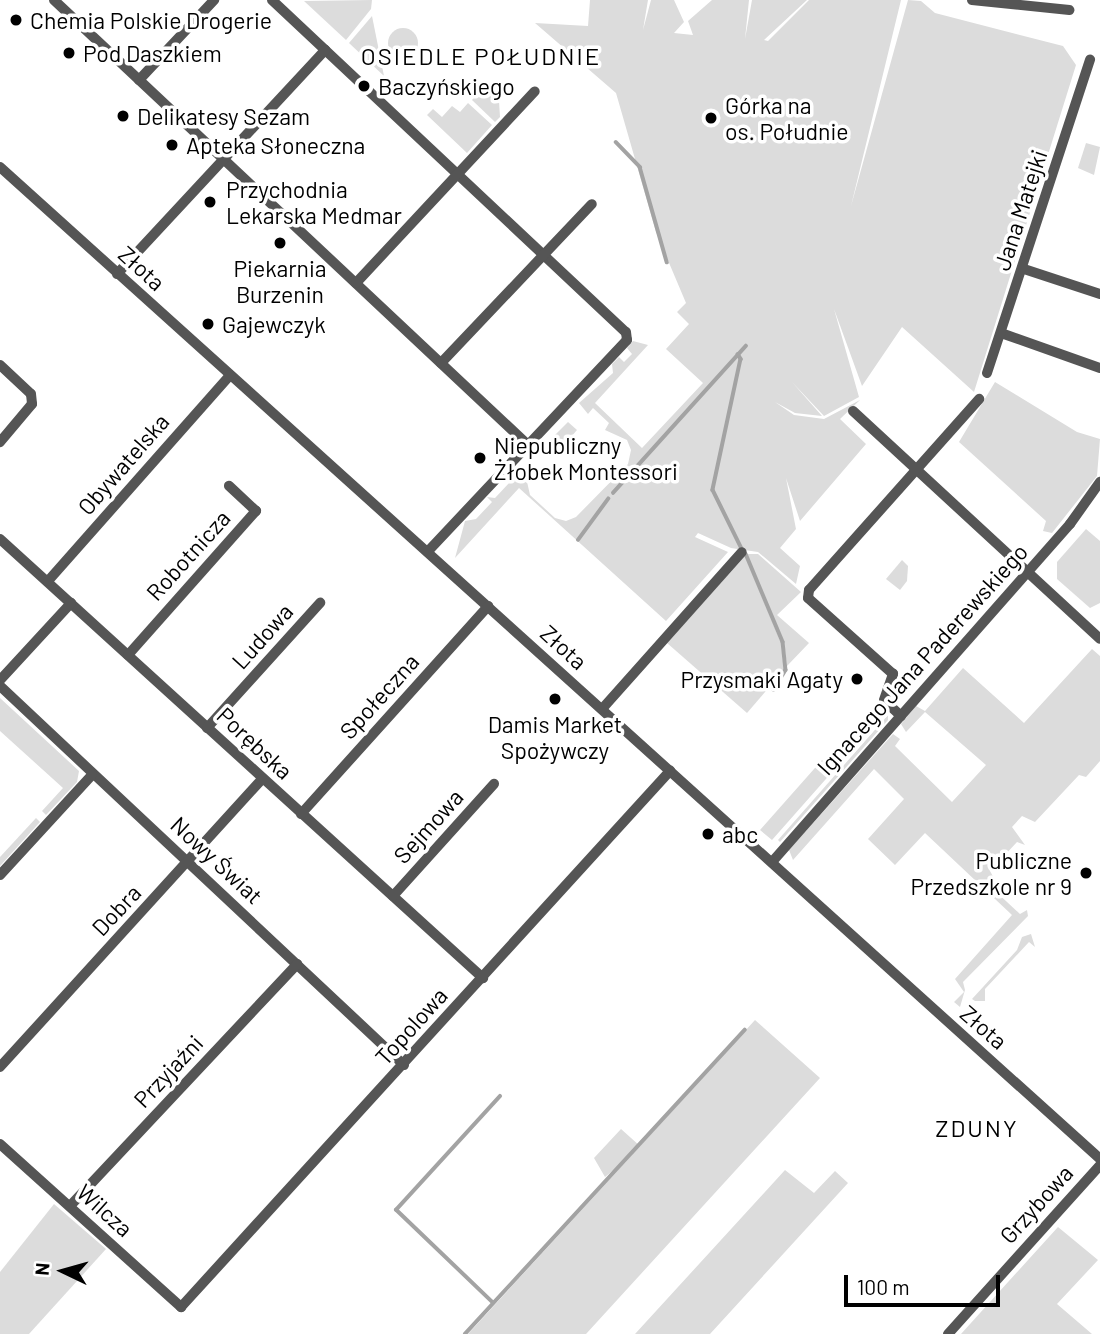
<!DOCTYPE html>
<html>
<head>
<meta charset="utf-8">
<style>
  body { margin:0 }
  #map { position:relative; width:1100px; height:1334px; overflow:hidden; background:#fff; font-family:Barlow,sans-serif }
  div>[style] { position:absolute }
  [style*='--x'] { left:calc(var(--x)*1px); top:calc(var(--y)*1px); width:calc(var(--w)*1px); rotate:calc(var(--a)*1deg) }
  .green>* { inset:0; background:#dcdcdc }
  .round { border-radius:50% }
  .stream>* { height:3.5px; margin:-1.75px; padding:0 1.75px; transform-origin:1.75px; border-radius:1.75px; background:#a3a3a3 }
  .minor>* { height:10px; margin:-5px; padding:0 5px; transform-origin:5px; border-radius:5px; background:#555 }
  .dots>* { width:19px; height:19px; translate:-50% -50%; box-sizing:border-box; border:4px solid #fff; border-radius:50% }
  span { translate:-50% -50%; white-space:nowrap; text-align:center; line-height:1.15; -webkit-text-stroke:7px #fff; paint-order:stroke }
  .poi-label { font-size:23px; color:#000 }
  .left { translate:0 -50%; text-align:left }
  .right { translate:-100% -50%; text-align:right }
  .street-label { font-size:23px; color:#000 }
  .neighbourhood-label { font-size:24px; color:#000; letter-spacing:2px }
  .north { position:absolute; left:28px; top:1236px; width:70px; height:70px; -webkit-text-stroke:5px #fff; paint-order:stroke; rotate:275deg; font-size:19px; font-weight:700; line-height:28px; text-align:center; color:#000 }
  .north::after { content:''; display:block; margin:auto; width:24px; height:32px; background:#000; clip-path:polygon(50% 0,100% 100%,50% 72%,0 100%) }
  .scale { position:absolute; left:844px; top:1275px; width:156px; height:32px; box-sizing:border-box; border:4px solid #000; border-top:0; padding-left:9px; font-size:21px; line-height:24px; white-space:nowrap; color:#000; -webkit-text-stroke:5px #fff; paint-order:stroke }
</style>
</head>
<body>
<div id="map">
  <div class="green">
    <div style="clip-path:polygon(372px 0,371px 9px,346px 40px,304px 1px)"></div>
    <div style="clip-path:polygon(590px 0,648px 0,643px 30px,651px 0,674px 0,684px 22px,674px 33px,693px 35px,688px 21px,712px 0,749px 0,745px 39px,752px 0,807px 0,764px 40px,768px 41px,809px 0,901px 0,851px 206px,908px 0,921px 1px,935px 13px,1063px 46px,1076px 65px,974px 392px,902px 327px,862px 386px,834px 309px,859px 397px,824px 416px,792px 382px,822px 416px,795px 413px,775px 402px,794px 415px,824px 419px,860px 400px,840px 419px,866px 444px,800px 521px,786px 478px,796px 529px,780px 548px,800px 566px,796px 584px,758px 552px,731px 548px,698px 533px,695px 537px,728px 552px,666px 621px,519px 488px,455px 558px,465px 521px,476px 519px,492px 502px,487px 497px,495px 498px,511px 481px,511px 471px,519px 470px,526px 477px,530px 495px,555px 518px,566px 521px,576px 517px,628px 464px,631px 450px,627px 440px,605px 430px,609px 423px,593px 408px,588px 414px,579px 403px,613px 373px,612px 364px,619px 357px,624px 362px,632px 354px,627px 348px,633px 341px,648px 345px,595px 403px,642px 448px,703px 383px,666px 349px,689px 324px,677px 312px,686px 303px,656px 232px,616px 93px,535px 23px,588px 26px)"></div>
    <div style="clip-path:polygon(372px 16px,384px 76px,349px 43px)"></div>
    <div class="round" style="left:388px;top:28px;width:30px;height:30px"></div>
    <div style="clip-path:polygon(483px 87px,499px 101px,500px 117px,495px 122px,472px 100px)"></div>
    <div style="clip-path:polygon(468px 103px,492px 125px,467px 153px,427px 115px,433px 109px,442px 117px,452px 106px,460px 112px)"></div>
    <div style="clip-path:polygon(1086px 143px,1100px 147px,1094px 175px,1078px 168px)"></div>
    <div style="clip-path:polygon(995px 382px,1077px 432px,1100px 439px,1097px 476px,1052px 533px,1043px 531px,1046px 521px,959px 442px)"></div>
    <div style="clip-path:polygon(568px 422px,577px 430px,558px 452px,554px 436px)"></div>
    <div style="clip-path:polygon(1086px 529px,1100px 541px,1100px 603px,1090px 608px,1057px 579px,1057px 562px)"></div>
    <div style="clip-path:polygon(747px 554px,758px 554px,801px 592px,777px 615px,809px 643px,787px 666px,784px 642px)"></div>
    <div style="clip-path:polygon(745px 556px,781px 643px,784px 670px,747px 713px,667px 643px)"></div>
    <div style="clip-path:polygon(902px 560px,908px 566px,907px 581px,900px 590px,886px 579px)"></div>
    <div style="clip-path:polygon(1092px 649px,1100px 656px,1100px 761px,1086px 777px,1079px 775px,1035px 822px,1022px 816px,1012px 827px,1025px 845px,1017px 842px,990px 871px,996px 882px,992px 888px,1020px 914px,1027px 910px,1028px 916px,963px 982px,965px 990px,960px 1007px,954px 1002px,964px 992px,955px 979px,1012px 915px,925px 833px,895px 865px,868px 839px,904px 799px,874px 769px,793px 860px,789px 850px,893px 734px,900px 739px,895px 746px,952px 802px,986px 765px,925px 712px,906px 732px,901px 724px,916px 706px,925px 711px,963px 668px,1024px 723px)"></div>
    <div style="clip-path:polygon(0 698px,79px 771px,77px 782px,46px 815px,42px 811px,63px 788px,0 731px)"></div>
    <div style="clip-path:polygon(881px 709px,886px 711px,772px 840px,760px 830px,822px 760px,831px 765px)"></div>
    <div style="clip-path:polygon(888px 715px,888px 720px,780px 842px,778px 840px)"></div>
    <div style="clip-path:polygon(36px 818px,40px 822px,0 866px,0 857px)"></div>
    <div style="clip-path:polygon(1031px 934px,1035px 947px,1029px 942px,985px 989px,985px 1001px,975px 1001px,972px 999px,1017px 950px,1022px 937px)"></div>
    <div style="clip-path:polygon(755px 1020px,820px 1078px,586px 1334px,468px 1334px,633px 1154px,605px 1177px,594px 1158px,621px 1129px,640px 1146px)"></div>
    <div style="clip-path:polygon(785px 1170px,814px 1193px,835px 1171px,848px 1183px,710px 1334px,635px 1334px)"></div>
    <div style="clip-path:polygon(54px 1204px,106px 1249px,29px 1334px,0 1334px,0 1272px)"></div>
    <div style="clip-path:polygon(1058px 1227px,1098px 1260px,1057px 1304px,1092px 1334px,961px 1334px)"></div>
  </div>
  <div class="stream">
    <div style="--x:616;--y:142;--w:35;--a:46"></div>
    <div style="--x:640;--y:167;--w:99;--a:74.1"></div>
    <div style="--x:738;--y:354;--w:6;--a:59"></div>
    <div style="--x:741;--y:359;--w:134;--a:102.1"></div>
    <div style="--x:713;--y:490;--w:64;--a:63.8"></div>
    <div style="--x:613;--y:493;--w:198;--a:-47.9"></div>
    <div style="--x:578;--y:540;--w:51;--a:-53.8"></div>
    <div style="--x:746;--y:554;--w:95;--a:67.2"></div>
    <div style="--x:783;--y:642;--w:28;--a:84"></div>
    <div style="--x:786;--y:670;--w:23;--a:121"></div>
    <div style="--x:493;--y:1303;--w:134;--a:-136.2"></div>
    <div style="--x:396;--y:1210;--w:154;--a:-47.6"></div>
    <div style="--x:465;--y:1334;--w:413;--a:-47.4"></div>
  </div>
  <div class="minor">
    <div style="--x:54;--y:0;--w:650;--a:43.19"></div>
    <div style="--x:272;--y:0;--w:485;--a:43.2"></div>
    <div style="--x:626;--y:332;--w:8;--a:83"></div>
    <div style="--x:627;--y:340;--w:290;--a:133.3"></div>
    <div style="--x:972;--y:0;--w:98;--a:5.9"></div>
    <div style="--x:139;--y:80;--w:110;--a:-46.8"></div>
    <div style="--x:0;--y:167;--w:1481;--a:42.04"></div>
    <div style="--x:1024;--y:269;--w:80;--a:18.2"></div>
    <div style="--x:117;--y:274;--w:306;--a:-47.1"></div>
    <div style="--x:356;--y:283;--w:262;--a:-47"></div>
    <div style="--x:1001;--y:333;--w:105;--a:19.5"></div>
    <div style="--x:441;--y:363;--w:219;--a:-46.5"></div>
    <div style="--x:0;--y:365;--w:42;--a:43.1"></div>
    <div style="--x:31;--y:394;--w:10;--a:84"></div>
    <div style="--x:32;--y:404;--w:50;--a:130.1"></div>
    <div style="--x:987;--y:373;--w:330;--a:-71.8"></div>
    <div style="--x:853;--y:411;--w:336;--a:42.7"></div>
    <div style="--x:0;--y:539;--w:653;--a:42.27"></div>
    <div style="--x:48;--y:581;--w:275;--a:-48.5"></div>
    <div style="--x:128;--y:655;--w:193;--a:-48.4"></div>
    <div style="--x:256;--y:511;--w:37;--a:-137"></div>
    <div style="--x:0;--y:680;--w:105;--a:-47.3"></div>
    <div style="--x:0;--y:686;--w:554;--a:43.17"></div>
    <div style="--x:602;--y:709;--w:210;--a:-48.3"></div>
    <div style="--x:901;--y:716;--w:23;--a:-137"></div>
    <div style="--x:884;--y:700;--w:28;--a:-71"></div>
    <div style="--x:893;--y:674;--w:114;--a:-138.2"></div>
    <div style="--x:808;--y:598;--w:8;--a:-83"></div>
    <div style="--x:809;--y:590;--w:256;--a:-48.3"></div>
    <div style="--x:207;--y:728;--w:169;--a:-47.9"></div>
    <div style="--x:301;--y:814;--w:280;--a:-48"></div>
    <div style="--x:772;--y:862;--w:451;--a:-48.6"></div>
    <div style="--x:1070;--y:524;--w:52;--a:-54.5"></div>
    <div style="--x:0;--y:875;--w:136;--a:-47.4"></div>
    <div style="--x:393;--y:896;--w:151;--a:-48"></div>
    <div style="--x:0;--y:1067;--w:389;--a:-47.7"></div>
    <div style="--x:0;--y:1144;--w:244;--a:42"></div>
    <div style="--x:181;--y:1307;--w:726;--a:-47.63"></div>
    <div style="--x:70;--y:1206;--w:332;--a:-46.8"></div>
    <div style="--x:948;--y:1334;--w:227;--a:-48"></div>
  </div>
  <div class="dots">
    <div style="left:16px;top:20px;background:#000"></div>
    <div style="left:69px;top:53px;background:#000"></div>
    <div style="left:364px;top:86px;background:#000"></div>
    <div style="left:123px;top:116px;background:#000"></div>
    <div style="left:711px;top:118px;background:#000"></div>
    <div style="left:172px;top:145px;background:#000"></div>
    <div style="left:210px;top:202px;background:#000"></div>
    <div style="left:280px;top:243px;background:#000"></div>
    <div style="left:208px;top:324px;background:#000"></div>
    <div style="left:480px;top:458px;background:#000"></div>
    <div style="left:857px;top:679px;background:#000"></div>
    <div style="left:555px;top:699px;background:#000"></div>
    <div style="left:708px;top:834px;background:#000"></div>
    <div style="left:1086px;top:873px;background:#000"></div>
  </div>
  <div class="poi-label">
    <span class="left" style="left:30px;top:20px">Chemia Polskie Drogerie</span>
    <span class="left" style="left:83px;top:53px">Pod Daszkiem</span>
    <span class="left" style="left:378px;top:86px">Baczyńskiego</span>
    <span class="left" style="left:725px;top:118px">Górka na<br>os. Południe</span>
    <span class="left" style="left:137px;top:116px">Delikatesy Sezam</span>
    <span class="left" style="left:186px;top:145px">Apteka Słoneczna</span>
    <span class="left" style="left:226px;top:202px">Przychodnia<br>Lekarska Medmar</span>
    <span style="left:280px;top:281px">Piekarnia<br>Burzenin</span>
    <span class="left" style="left:222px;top:324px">Gajewczyk</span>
    <span class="left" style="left:494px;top:458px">Niepubliczny<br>Żłobek Montessori</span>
    <span class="right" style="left:843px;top:679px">Przysmaki Agaty</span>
    <span style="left:555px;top:737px">Damis Market<br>Spożywczy</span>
    <span class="left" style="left:722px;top:834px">abc</span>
    <span class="right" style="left:1072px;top:873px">Publiczne<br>Przedszkole nr 9</span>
  </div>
  <div class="street-label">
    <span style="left:1020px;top:210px;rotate:-72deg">Jana Matejki</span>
    <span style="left:142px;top:268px;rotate:42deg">Złota</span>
    <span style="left:123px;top:464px;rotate:-49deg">Obywatelska</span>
    <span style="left:188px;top:555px;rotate:-48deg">Robotnicza</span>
    <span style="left:262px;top:636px;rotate:-48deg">Ludowa</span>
    <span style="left:564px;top:647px;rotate:42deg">Złota</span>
    <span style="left:922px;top:659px;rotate:-48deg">Ignacego Jana Paderewskiego</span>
    <span style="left:379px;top:696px;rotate:-48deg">Społeczna</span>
    <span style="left:255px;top:743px;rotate:43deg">Porębska</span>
    <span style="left:428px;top:826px;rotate:-48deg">Sejmowa</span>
    <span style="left:217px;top:860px;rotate:43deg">Nowy Świat</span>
    <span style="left:116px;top:910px;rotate:-47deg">Dobra</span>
    <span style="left:411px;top:1026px;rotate:-48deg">Topolowa</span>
    <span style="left:984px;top:1027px;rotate:41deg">Złota</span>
    <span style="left:168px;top:1071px;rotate:-47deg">Przyjaźni</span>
    <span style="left:1036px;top:1204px;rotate:-48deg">Grzybowa</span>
    <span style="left:105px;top:1210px;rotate:42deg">Wilcza</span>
  </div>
  <div class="neighbourhood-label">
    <span style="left:481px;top:56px">OSIEDLE POŁUDNIE</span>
    <span style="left:977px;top:1128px">ZDUNY</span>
  </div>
  <div class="north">N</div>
  <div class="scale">100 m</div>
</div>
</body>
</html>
